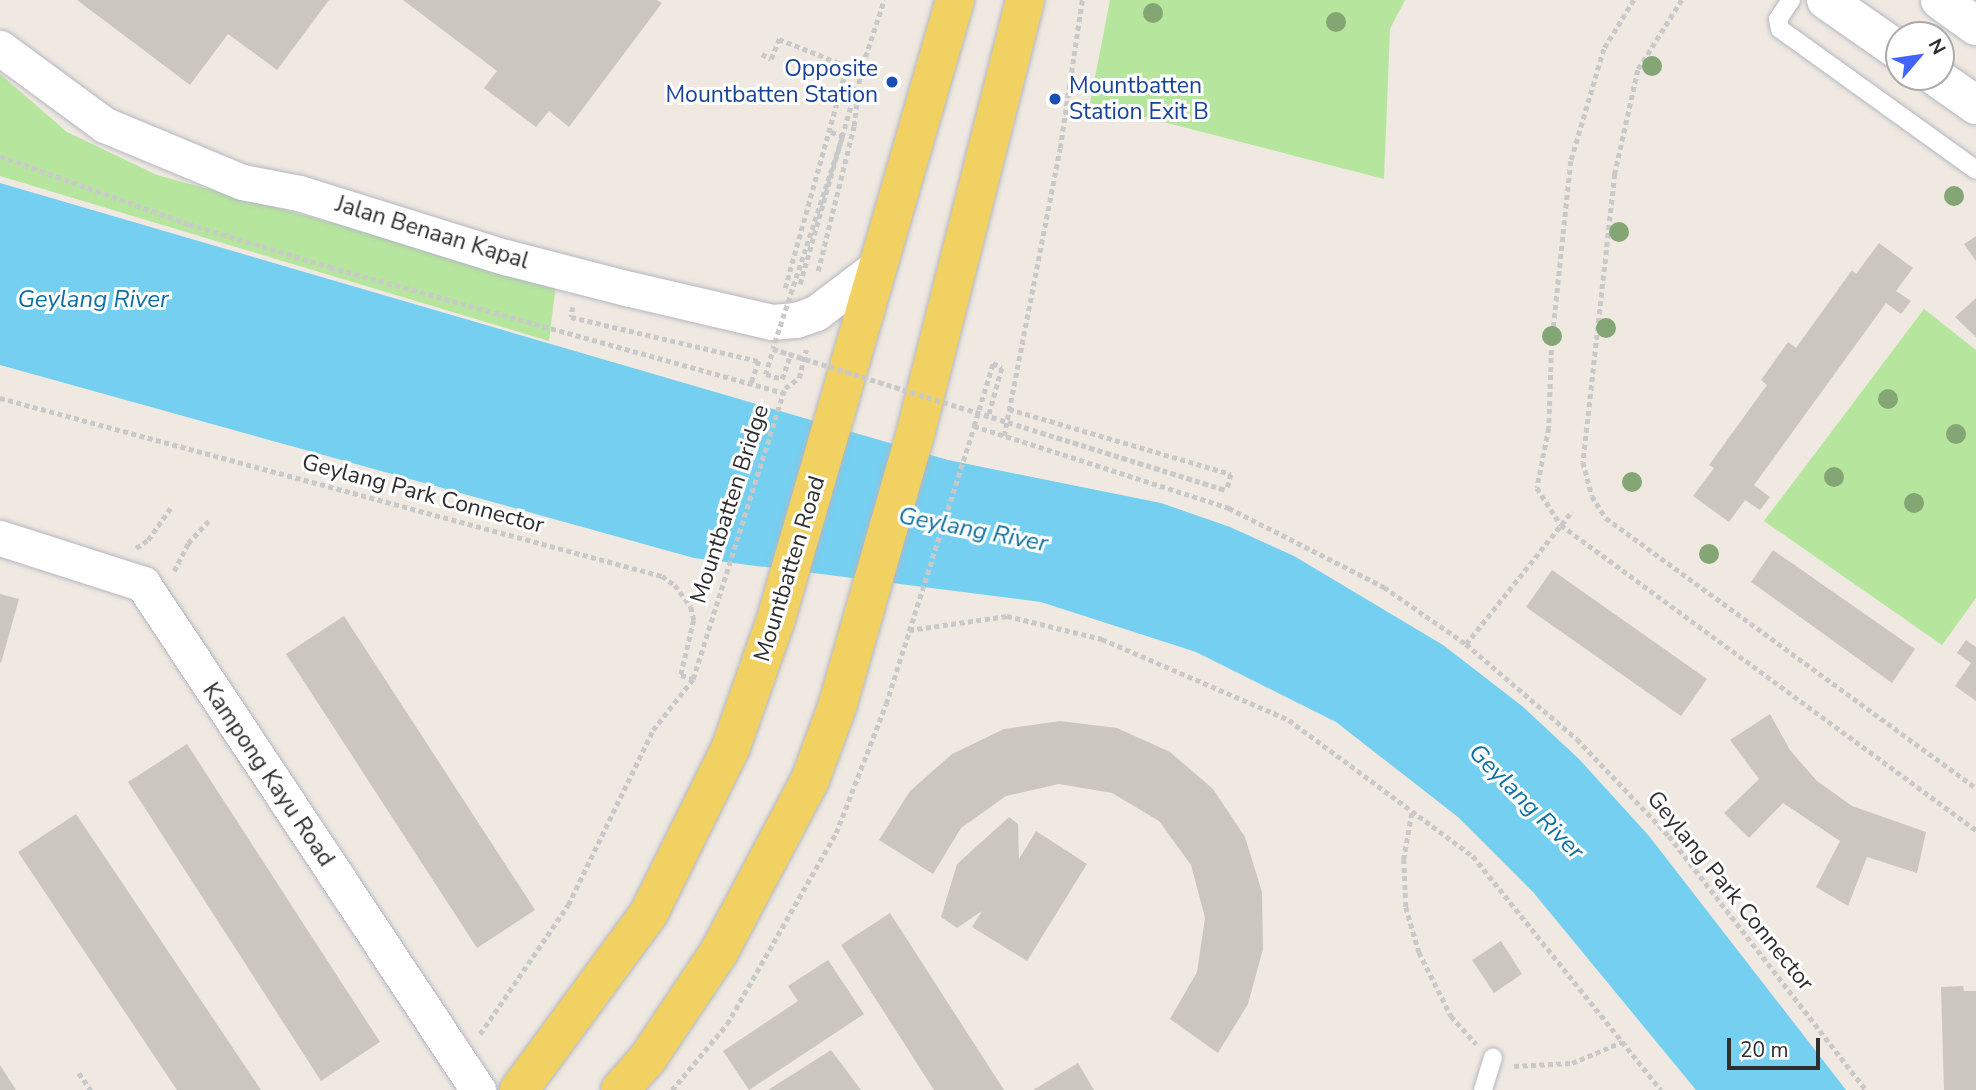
<!DOCTYPE html>
<html>
<head>
<meta charset="utf-8">
<style>
  body { margin:0 }
  #map { position:relative; width:1976px; height:1090px; overflow:hidden; background:#efe9e1; font-family:"Nunito Sans",sans-serif }
  div>[style] { position:absolute }
  [style*='--x'] { left:calc(var(--x)*1px); top:calc(var(--y)*1px); width:calc(var(--w)*1px); rotate:calc(var(--a)*1deg) }
  .green>* { inset:0; background:#b6e59e }
  .water>* { inset:0; background:#75cff0 }
  .building>* { inset:0; background:#cbc7bf }
  .path>* { height:4.5px; margin-top:-2.25px; transform-origin:0; background:repeating-linear-gradient(90deg,#c9c9c9 0 5px,transparent 0 8.5px) }
  .roads { filter:drop-shadow(0 0 2px #b4b7c1) drop-shadow(0 0 2px #b4b7c1) }
  .service>* { height:18px; margin:-9px; padding:0 9px; transform-origin:9px; border-radius:9px; background:#fff }
  .minor>* { height:35px; margin:-17.5px; padding:0 17.5px; transform-origin:17.5px; border-radius:17.5px; background:#fff }
  .secondary>* { height:38px; margin:-19px; padding:0 19px; transform-origin:19px; border-radius:19px; background:#fff }
  .primary>* { height:38px; margin:-19px; padding:0 19px; transform-origin:19px; border-radius:19px; background:#f2d163 }
  .path-bridge>* { height:4.5px; margin-top:-2.25px; transform-origin:0; background:repeating-linear-gradient(90deg,#c9c9c9 0 5px,transparent 0 8.5px) }
  .trees>* { width:20px; height:20px; margin:-10px; border-radius:50%; background:#84a574 }
  .dots>* { width:19px; height:19px; translate:-50% -50%; box-sizing:border-box; border:4px solid #fff; border-radius:50% }
  span { translate:-50% -50%; white-space:nowrap; text-align:center; line-height:1.15; -webkit-text-stroke:6px #fff; paint-order:stroke }
  .transit-label { font-size:23px; color:#164399 }
  .right { translate:-100% -50%; text-align:right }
  .left { translate:0 -50%; text-align:left }
  .street-label { font-size:23px; color:#2e2e2e }
  .water-label { font-size:24px; color:#0d6fa3; font-style:italic }
  .north { position:absolute; left:1885px; top:21px; width:70px; height:70px; box-sizing:border-box; background:#fff; border:2px solid #ababab; border-radius:50%; rotate:61deg; font-size:19px; font-weight:700; line-height:28px; text-align:center; color:#2e2e2e }
  .north::after { content:''; display:block; margin:auto; width:24px; height:32px; background:#4264fb; clip-path:polygon(50% 0,100% 100%,50% 72%,0 100%) }
  .scale { position:absolute; left:1727px; top:1038px; width:93px; height:32px; box-sizing:border-box; border:4px solid #2e2e2e; border-top:0; padding-left:9px; font-size:21px; line-height:24px; white-space:nowrap; color:#2e2e2e; -webkit-text-stroke:5px #fff; paint-order:stroke }
</style>
</head>
<body>
<div id="map">
  <div class="green">
    <div style="clip-path:polygon(1110px 0,1405px 0,1390px 29px,1384px 179px,1090px 103px)"></div>
    <div style="clip-path:polygon(0 74px,67px 132px,157px 175px,556px 284px,549px 341px,0 176px)"></div>
    <div style="clip-path:polygon(1924px 309px,1976px 350px,1976px 598px,1942px 645px,1764px 521px)"></div>
  </div>
  <div class="water">
    <div style="clip-path:polygon(0 183px,948px 460px,1161px 503px,1230px 527px,1294px 556px,1443px 645px,1522px 706px,1579px 759px,1649px 836px,1846px 1090px,1696px 1090px,1533px 892px,1458px 817px,1336px 722px,1196px 652px,1041px 602px,694px 558px,0 365px)"></div>
  </div>
  <div class="building">
    <div style="clip-path:polygon(77px 0,329px 0,277px 70px,228px 34px,190px 85px)"></div>
    <div style="clip-path:polygon(403px 0,657px 0,662px 3px,569px 127px,549px 111px,536px 127px,484px 88px,497px 71px)"></div>
    <div style="clip-path:polygon(1976px 236px,1976px 261px,1964px 244px)"></div>
    <div style="clip-path:polygon(1879px 243px,1913px 268px,1896px 291px,1911px 301px,1901px 314px,1886px 303px,1754px 485px,1770px 497px,1760px 510px,1745px 500px,1729px 522px,1693px 496px,1714px 468px,1709px 465px,1767px 385px,1761px 380px,1788px 342px,1796px 348px,1852px 270px,1856px 274px)"></div>
    <div style="clip-path:polygon(1976px 298px,1976px 337px,1955px 317px)"></div>
    <div style="clip-path:polygon(1773px 550px,1915px 649px,1892px 683px,1751px 582px)"></div>
    <div style="clip-path:polygon(1552px 570px,1707px 679px,1681px 716px,1526px 607px)"></div>
    <div style="clip-path:polygon(0 594px,19px 599px,1px 663px,0 662px)"></div>
    <div style="clip-path:polygon(344px 616px,535px 910px,477px 948px,286px 654px)"></div>
    <div style="clip-path:polygon(1966px 640px,1976px 647px,1976px 701px,1955px 686px,1971px 663px,1957px 653px)"></div>
    <div style="clip-path:polygon(1770px 714px,1790px 750px,1817px 781px,1852px 806px,1926px 832px,1917px 873px,1867px 857px,1848px 906px,1816px 887px,1840px 841px,1783px 803px,1749px 838px,1724px 813px,1759px 779px,1730px 740px)"></div>
    <div style="clip-path:polygon(1060px 721px,1117px 728px,1170px 752px,1213px 789px,1245px 837px,1262px 892px,1263px 949px,1248px 1004px,1218px 1053px,1170px 1019px,1197px 972px,1205px 918px,1191px 865px,1159px 821px,1112px 793px,1059px 784px,1006px 796px,961px 828px,933px 874px,879px 840px,910px 791px,952px 754px,1004px 729px)"></div>
    <div style="clip-path:polygon(187px 744px,380px 1042px,321px 1081px,128px 782px)"></div>
    <div style="clip-path:polygon(76px 814px,261px 1090px,177px 1090px,18px 852px)"></div>
    <div style="clip-path:polygon(1009px 817px,1018px 824px,1019px 859px,1036px 831px,1087px 864px,1027px 961px,972px 927px,982px 911px,957px 928px,941px 917px,957px 864px)"></div>
    <div style="clip-path:polygon(890px 913px,1004px 1090px,934px 1090px,841px 945px)"></div>
    <div style="clip-path:polygon(1501px 941px,1522px 974px,1494px 993px,1472px 960px)"></div>
    <div style="clip-path:polygon(828px 960px,864px 1014px,749px 1090px,723px 1051px,798px 1001px,788px 986px)"></div>
    <div style="clip-path:polygon(1963px 986px,1964px 991px,1976px 991px,1976px 1090px,1944px 1090px,1941px 987px)"></div>
    <div style="clip-path:polygon(831px 1050px,861px 1090px,768px 1090px)"></div>
    <div style="clip-path:polygon(1078px 1063px,1094px 1090px,1033px 1090px)"></div>
    <div style="clip-path:polygon(0 1065px,16px 1090px,0 1090px)"></div>
  </div>
  <div class="path">
    <div style="--x:1634;--y:0;--w:57;--a:121.5"></div>
    <div style="--x:1604;--y:49;--w:117;--a:106.4"></div>
    <div style="--x:1571;--y:161;--w:181;--a:96"></div>
    <div style="--x:1552;--y:341;--w:87;--a:92"></div>
    <div style="--x:1549;--y:428;--w:61;--a:101.3"></div>
    <div style="--x:1537;--y:488;--w:44;--a:57"></div>
    <div style="--x:1561;--y:525;--w:515;--a:36.31"></div>
    <div style="--x:1682;--y:0;--w:83;--a:122.2"></div>
    <div style="--x:1638;--y:70;--w:107;--a:102.5"></div>
    <div style="--x:1615;--y:174;--w:290;--a:96.3"></div>
    <div style="--x:1583;--y:462;--w:35;--a:75"></div>
    <div style="--x:1592;--y:496;--w:26;--a:58"></div>
    <div style="--x:1606;--y:518;--w:458;--a:36.1"></div>
    <div style="--x:762;--y:54;--w:10;--a:29"></div>
    <div style="--x:771;--y:59;--w:22;--a:-68"></div>
    <div style="--x:779;--y:39;--w:73;--a:21.7"></div>
    <div style="--x:847;--y:66;--w:15;--a:37"></div>
    <div style="--x:0;--y:156;--w:201;--a:19.8"></div>
    <div style="--x:189;--y:224;--w:147;--a:17"></div>
    <div style="--x:330;--y:267;--w:470;--a:15.5"></div>
    <div style="--x:818;--y:271;--w:149;--a:-76.1"></div>
    <div style="--x:854;--y:126;--w:53;--a:-83.5"></div>
    <div style="--x:860;--y:73;--w:77;--a:-71.8"></div>
    <div style="--x:800;--y:284;--w:205;--a:-74.1"></div>
    <div style="--x:785;--y:288;--w:230;--a:-74.4"></div>
    <div style="--x:573;--y:307;--w:10;--a:101"></div>
    <div style="--x:571;--y:317;--w:193;--a:13.2"></div>
    <div style="--x:759;--y:361;--w:24;--a:109"></div>
    <div style="--x:772;--y:354;--w:21;--a:107"></div>
    <div style="--x:766;--y:374;--w:17;--a:17"></div>
    <div style="--x:782;--y:379;--w:28;--a:-71"></div>
    <div style="--x:0;--y:398;--w:686;--a:15.05"></div>
    <div style="--x:662;--y:576;--w:16;--a:35"></div>
    <div style="--x:675;--y:585;--w:27;--a:54"></div>
    <div style="--x:691;--y:607;--w:13;--a:77"></div>
    <div style="--x:694;--y:620;--w:57;--a:103.3"></div>
    <div style="--x:681;--y:675;--w:13;--a:18"></div>
    <div style="--x:693;--y:679;--w:305;--a:-72.5"></div>
    <div style="--x:785;--y:388;--w:17;--a:-36"></div>
    <div style="--x:799;--y:378;--w:29;--a:-76"></div>
    <div style="--x:1009;--y:409;--w:231;--a:16.3"></div>
    <div style="--x:1231;--y:474;--w:16;--a:104"></div>
    <div style="--x:974;--y:426;--w:66;--a:-73.2"></div>
    <div style="--x:993;--y:363;--w:10;--a:29"></div>
    <div style="--x:1002;--y:368;--w:49;--a:105.5"></div>
    <div style="--x:1004;--y:436;--w:293;--a:-79"></div>
    <div style="--x:1060;--y:148;--w:150;--a:-81.5"></div>
    <div style="--x:136;--y:548;--w:14;--a:-34"></div>
    <div style="--x:148;--y:540;--w:39;--a:-55"></div>
    <div style="--x:174;--y:571;--w:31;--a:-63"></div>
    <div style="--x:188;--y:543;--w:33;--a:-47"></div>
    <div style="--x:909;--y:630;--w:99;--a:-8.1"></div>
    <div style="--x:1007;--y:616;--w:98;--a:13.6"></div>
    <div style="--x:1102;--y:639;--w:204;--a:23.4"></div>
    <div style="--x:1289;--y:720;--w:229;--a:36.5"></div>
    <div style="--x:1473;--y:856;--w:300;--a:51.2"></div>
    <div style="--x:1466;--y:644;--w:170;--a:-51.4"></div>
    <div style="--x:1412;--y:813;--w:47;--a:99.9"></div>
    <div style="--x:1404;--y:859;--w:48;--a:87.6"></div>
    <div style="--x:1406;--y:907;--w:47;--a:73.9"></div>
    <div style="--x:1419;--y:952;--w:72;--a:63.4"></div>
    <div style="--x:1451;--y:1016;--w:38;--a:48"></div>
    <div style="--x:480;--y:1034;--w:156;--a:-55.7"></div>
    <div style="--x:568;--y:905;--w:195;--a:-64.1"></div>
    <div style="--x:653;--y:730;--w:65;--a:-51.9"></div>
    <div style="--x:1514;--y:1066;--w:58;--a:-3"></div>
    <div style="--x:1572;--y:1063;--w:54;--a:-22.8"></div>
    <div style="--x:79;--y:1073;--w:21;--a:55"></div>
    <div style="--x:672;--y:1090;--w:86;--a:-50.2"></div>
    <div style="--x:727;--y:1024;--w:220;--a:-60.3"></div>
    <div style="--x:836;--y:833;--w:138;--a:-68.8"></div>
    <div style="--x:886;--y:704;--w:292;--a:-72.4"></div>
    <div style="--x:974;--y:426;--w:268;--a:17.8"></div>
    <div style="--x:1229;--y:508;--w:174;--a:27"></div>
    <div style="--x:1384;--y:587;--w:100;--a:34.8"></div>
    <div style="--x:1466;--y:644;--w:146;--a:40.6"></div>
    <div style="--x:1577;--y:739;--w:134;--a:46.5"></div>
    <div style="--x:1669;--y:836;--w:321;--a:52.2"></div>
  </div>
  <div class="roads">
    <div class="service">
      <div style="--x:1791;--y:0;--w:23;--a:124"></div>
      <div style="--x:1778;--y:19;--w:10;--a:79"></div>
      <div style="--x:1780;--y:29;--w:241;--a:35.7"></div>
      <div style="--x:1483;--y:1090;--w:34;--a:-73"></div>
    </div>
    <div class="minor">
      <div style="--x:0;--y:48;--w:130;--a:36.3"></div>
      <div style="--x:105;--y:125;--w:148;--a:22.6"></div>
      <div style="--x:242;--y:182;--w:58;--a:10.9"></div>
      <div style="--x:299;--y:193;--w:216;--a:17.3"></div>
      <div style="--x:505;--y:257;--w:129;--a:14.4"></div>
      <div style="--x:630;--y:289;--w:146;--a:13.1"></div>
      <div style="--x:772;--y:322;--w:24;--a:-5"></div>
      <div style="--x:796;--y:320;--w:21;--a:-19"></div>
      <div style="--x:816;--y:313;--w:79;--a:-37.3"></div>
      <div style="--x:0;--y:538;--w:150;--a:17.8"></div>
      <div style="--x:143;--y:584;--w:607;--a:56.49"></div>
    </div>
    <div class="secondary">
      <div style="--x:1826;--y:0;--w:89;--a:34.9"></div>
      <div style="--x:1940;--y:0;--w:44;--a:35.8"></div>
      <div style="--x:1936;--y:77;--w:49;--a:35"></div>
    </div>
    <div class="primary">
      <div style="--x:519;--y:1090;--w:220;--a:-53.7"></div>
      <div style="--x:649;--y:913;--w:185;--a:-63.7"></div>
      <div style="--x:731;--y:747;--w:136;--a:-70.6"></div>
      <div style="--x:776;--y:619;--w:644;--a:-73.87"></div>
      <div style="--x:620;--y:1090;--w:43;--a:-48.8"></div>
      <div style="--x:648;--y:1058;--w:128;--a:-56.2"></div>
      <div style="--x:719;--y:952;--w:195;--a:-62.1"></div>
      <div style="--x:810;--y:780;--w:78;--a:-69.7"></div>
      <div style="--x:837;--y:707;--w:287;--a:-74"></div>
      <div style="--x:916;--y:431;--w:445;--a:-75.8"></div>
    </div>
  </div>
  <div class="path-bridge">
    <div style="--x:831;--y:132;--w:13;--a:18"></div>
    <div style="--x:843;--y:136;--w:224;--a:108.2"></div>
    <div style="--x:773;--y:349;--w:475;--a:17.3"></div>
  </div>
  <div class="trees">
    <div style="left:1153px;top:13px"></div>
    <div style="left:1336px;top:22px"></div>
    <div style="left:1652px;top:66px"></div>
    <div style="left:1954px;top:196px"></div>
    <div style="left:1619px;top:232px"></div>
    <div style="left:1606px;top:328px"></div>
    <div style="left:1552px;top:336px"></div>
    <div style="left:1888px;top:399px"></div>
    <div style="left:1956px;top:434px"></div>
    <div style="left:1834px;top:477px"></div>
    <div style="left:1632px;top:482px"></div>
    <div style="left:1914px;top:503px"></div>
    <div style="left:1709px;top:554px"></div>
  </div>
  <div class="dots">
    <div style="left:892px;top:82px;background:#1a4fb4"></div>
    <div style="left:1055px;top:99px;background:#1a4fb4"></div>
  </div>
  <div class="transit-label">
    <span class="right" style="left:878px;top:82px">Opposite<br>Mountbatten Station</span>
    <span class="left" style="left:1069px;top:99px">Mountbatten<br>Station Exit B</span>
  </div>
  <div class="street-label">
    <span style="left:432px;top:233px;rotate:17deg">Jalan Benaan Kapal</span>
    <span style="left:423px;top:494px;rotate:15deg">Geylang Park Connector</span>
    <span style="left:730px;top:504px;rotate:-72deg">Mountbatten Bridge</span>
    <span style="left:790px;top:569px;rotate:-73deg">Mountbatten Road</span>
    <span style="left:268px;top:775px;rotate:56deg">Kampong Kayu Road</span>
    <span style="left:1730px;top:891px;rotate:51deg">Geylang Park Connector</span>
  </div>
  <div class="water-label">
    <span style="left:93px;top:300px">Geylang River</span>
    <span style="left:973px;top:530px;rotate:11deg">Geylang River</span>
    <span style="left:1526px;top:802px;rotate:45deg">Geylang River</span>
  </div>
  <div class="north">N</div>
  <div class="scale">20 m</div>
</div>
</body>
</html>
